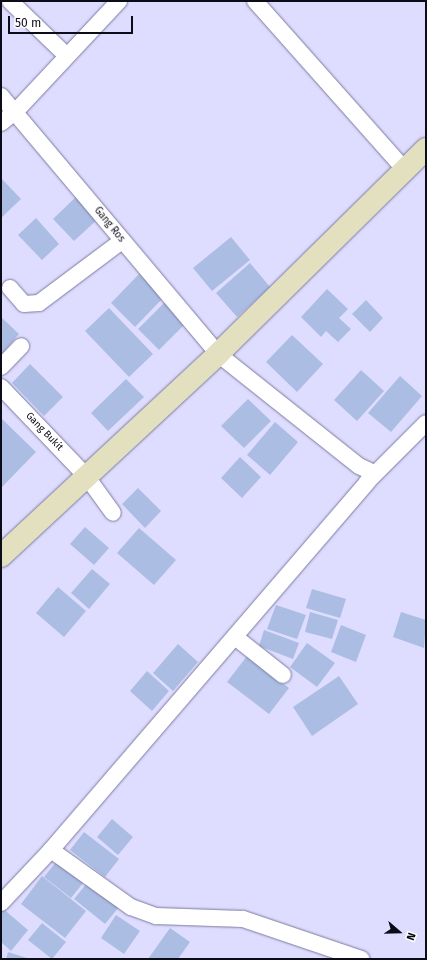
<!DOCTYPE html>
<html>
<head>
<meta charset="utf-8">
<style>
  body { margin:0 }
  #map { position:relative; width:427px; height:960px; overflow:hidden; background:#deddff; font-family:"Fira Sans",sans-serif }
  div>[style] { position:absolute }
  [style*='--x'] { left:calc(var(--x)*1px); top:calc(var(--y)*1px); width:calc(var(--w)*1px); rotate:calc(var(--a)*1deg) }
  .building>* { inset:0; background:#acbde3 }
  .roads { filter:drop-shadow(0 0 1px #7b7aa0) drop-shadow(0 0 1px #7b7aa0) }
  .street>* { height:16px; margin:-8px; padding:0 8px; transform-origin:8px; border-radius:8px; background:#fff }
  .secondary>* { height:22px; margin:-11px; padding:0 11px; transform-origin:11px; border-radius:11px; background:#e2e0bf }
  span { translate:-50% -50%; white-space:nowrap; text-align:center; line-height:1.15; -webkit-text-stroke:3.5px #fff; paint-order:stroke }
  .street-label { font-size:10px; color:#0c0b18 }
  .frame { position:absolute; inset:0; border:2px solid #0c0b18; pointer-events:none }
  .north { position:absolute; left:379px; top:912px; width:40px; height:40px; -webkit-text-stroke:3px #fff; paint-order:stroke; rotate:110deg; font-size:11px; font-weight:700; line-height:16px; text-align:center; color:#0c0b18 }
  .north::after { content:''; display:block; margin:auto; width:14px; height:18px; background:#0c0b18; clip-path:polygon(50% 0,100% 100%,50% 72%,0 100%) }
  .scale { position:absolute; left:8px; top:16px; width:125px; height:18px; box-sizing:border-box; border:2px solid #0c0b18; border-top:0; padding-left:5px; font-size:12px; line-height:14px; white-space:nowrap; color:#0c0b18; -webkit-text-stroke:3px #fff; paint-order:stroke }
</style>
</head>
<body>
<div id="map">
  <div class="building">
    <div style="clip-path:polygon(1px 178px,21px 199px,1px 218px)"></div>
    <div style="clip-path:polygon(79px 194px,100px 217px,74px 241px,53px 219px)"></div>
    <div style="clip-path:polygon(36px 218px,59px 244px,42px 260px,18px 235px)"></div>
    <div style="clip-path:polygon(231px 237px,250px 260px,212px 291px,193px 268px)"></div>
    <div style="clip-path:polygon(250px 263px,270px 287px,237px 317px,216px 293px)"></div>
    <div style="clip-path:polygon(139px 274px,163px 298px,135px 327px,111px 303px)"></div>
    <div style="clip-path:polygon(327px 289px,348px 309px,339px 318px,351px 329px,338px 342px,326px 331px,321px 337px,301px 317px)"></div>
    <div style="clip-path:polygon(168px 299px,189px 320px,159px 350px,138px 329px)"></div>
    <div style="clip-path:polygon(366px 300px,383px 318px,370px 332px,352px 314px)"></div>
    <div style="clip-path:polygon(109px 308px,153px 354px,129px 377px,85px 331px)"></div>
    <div style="clip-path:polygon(1px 317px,19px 334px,1px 355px)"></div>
    <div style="clip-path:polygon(292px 335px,323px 364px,297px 392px,266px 362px)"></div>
    <div style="clip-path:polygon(30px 364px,63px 397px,44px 416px,12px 383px)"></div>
    <div style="clip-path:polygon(361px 370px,384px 391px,357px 421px,334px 400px)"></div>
    <div style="clip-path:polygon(400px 376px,422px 396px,391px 432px,368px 413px)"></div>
    <div style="clip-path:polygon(126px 379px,144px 397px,108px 431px,91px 413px)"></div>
    <div style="clip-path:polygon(248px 399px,271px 421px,244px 448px,221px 426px)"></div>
    <div style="clip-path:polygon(1px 418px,36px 452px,2px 487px,1px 486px)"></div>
    <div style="clip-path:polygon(275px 422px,298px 442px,270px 475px,247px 455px)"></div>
    <div style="clip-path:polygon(240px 457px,261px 477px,242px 498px,221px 478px)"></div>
    <div style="clip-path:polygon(138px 488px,161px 511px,145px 528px,122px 504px)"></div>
    <div style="clip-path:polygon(85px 527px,109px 548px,94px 565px,70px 544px)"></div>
    <div style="clip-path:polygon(139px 528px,176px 560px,154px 585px,117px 553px)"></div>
    <div style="clip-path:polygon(92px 569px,110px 584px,89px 609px,71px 593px)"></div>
    <div style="clip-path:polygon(58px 587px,86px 611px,64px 637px,36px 613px)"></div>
    <div style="clip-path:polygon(312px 589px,346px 599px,340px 618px,306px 608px)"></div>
    <div style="clip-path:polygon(276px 605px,306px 615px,297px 639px,267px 629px)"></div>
    <div style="clip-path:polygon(310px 612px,338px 620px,332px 639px,305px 632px)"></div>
    <div style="clip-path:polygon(401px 612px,426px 620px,424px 648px,393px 637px)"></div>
    <div style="clip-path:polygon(341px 625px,366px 635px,356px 662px,331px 652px)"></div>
    <div style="clip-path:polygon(264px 630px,299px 643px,293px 659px,259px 646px)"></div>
    <div style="clip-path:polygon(307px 643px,335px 663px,317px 687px,290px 667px)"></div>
    <div style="clip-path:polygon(178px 644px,198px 662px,173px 691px,153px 673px)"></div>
    <div style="clip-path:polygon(247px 656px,289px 688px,269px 714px,227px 682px)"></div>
    <div style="clip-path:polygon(147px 671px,169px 691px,152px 711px,130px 691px)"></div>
    <div style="clip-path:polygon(339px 676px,358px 704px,312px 736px,293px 707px)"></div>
    <div style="clip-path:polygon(112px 819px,133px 837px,118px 855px,97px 837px)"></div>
    <div style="clip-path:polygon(84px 832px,119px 859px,105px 877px,70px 850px)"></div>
    <div style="clip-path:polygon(56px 862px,83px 883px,71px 898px,44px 877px)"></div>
    <div style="clip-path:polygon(42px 876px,86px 911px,65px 938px,21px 904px)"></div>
    <div style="clip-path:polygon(88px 882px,119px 907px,105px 924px,74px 899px)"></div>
    <div style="clip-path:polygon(1px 907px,28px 930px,11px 951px,1px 942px)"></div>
    <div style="clip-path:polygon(116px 915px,140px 931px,124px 954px,101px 938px)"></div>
    <div style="clip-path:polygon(42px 923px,66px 942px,52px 959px,28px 940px)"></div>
    <div style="clip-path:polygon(170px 928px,190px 942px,178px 959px,148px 959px)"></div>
    <div style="clip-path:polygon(8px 952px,30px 959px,6px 959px)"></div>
  </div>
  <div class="roads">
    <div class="street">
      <div style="--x:10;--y:1;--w:78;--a:44"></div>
      <div style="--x:255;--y:1;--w:226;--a:48.4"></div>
      <div style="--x:1;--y:96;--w:337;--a:49.9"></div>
      <div style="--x:218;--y:354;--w:180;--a:38.5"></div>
      <div style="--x:359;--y:466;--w:17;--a:25"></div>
      <div style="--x:1;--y:123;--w:19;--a:-39"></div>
      <div style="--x:16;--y:111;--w:151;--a:-46.9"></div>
      <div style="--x:10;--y:288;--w:21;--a:49"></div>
      <div style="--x:24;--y:304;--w:15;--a:-4"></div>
      <div style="--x:39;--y:303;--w:104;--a:-36.8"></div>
      <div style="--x:1;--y:367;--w:29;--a:-46"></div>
      <div style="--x:1;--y:387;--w:124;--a:46.3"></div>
      <div style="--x:87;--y:477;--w:44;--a:54.2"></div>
      <div style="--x:235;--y:637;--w:61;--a:38.4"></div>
      <div style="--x:51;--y:850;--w:98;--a:35.5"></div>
      <div style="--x:131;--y:907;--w:27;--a:20"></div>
      <div style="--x:156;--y:916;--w:87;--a:2"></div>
      <div style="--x:243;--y:919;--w:125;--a:18.7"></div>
      <div style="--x:1;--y:903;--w:73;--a:-46.7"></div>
      <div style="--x:51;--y:850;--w:485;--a:-49.3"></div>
      <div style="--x:367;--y:482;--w:83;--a:-45"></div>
    </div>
    <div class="secondary">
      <div style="--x:1;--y:556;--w:296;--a:-42.9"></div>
      <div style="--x:218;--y:354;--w:292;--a:-44.6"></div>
    </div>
  </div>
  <div class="street-label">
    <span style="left:109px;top:225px;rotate:51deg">Gang Ros</span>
    <span style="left:44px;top:432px;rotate:46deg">Gang Bukit</span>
  </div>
  <div class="frame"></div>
  <div class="north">N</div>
  <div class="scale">50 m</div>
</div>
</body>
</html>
